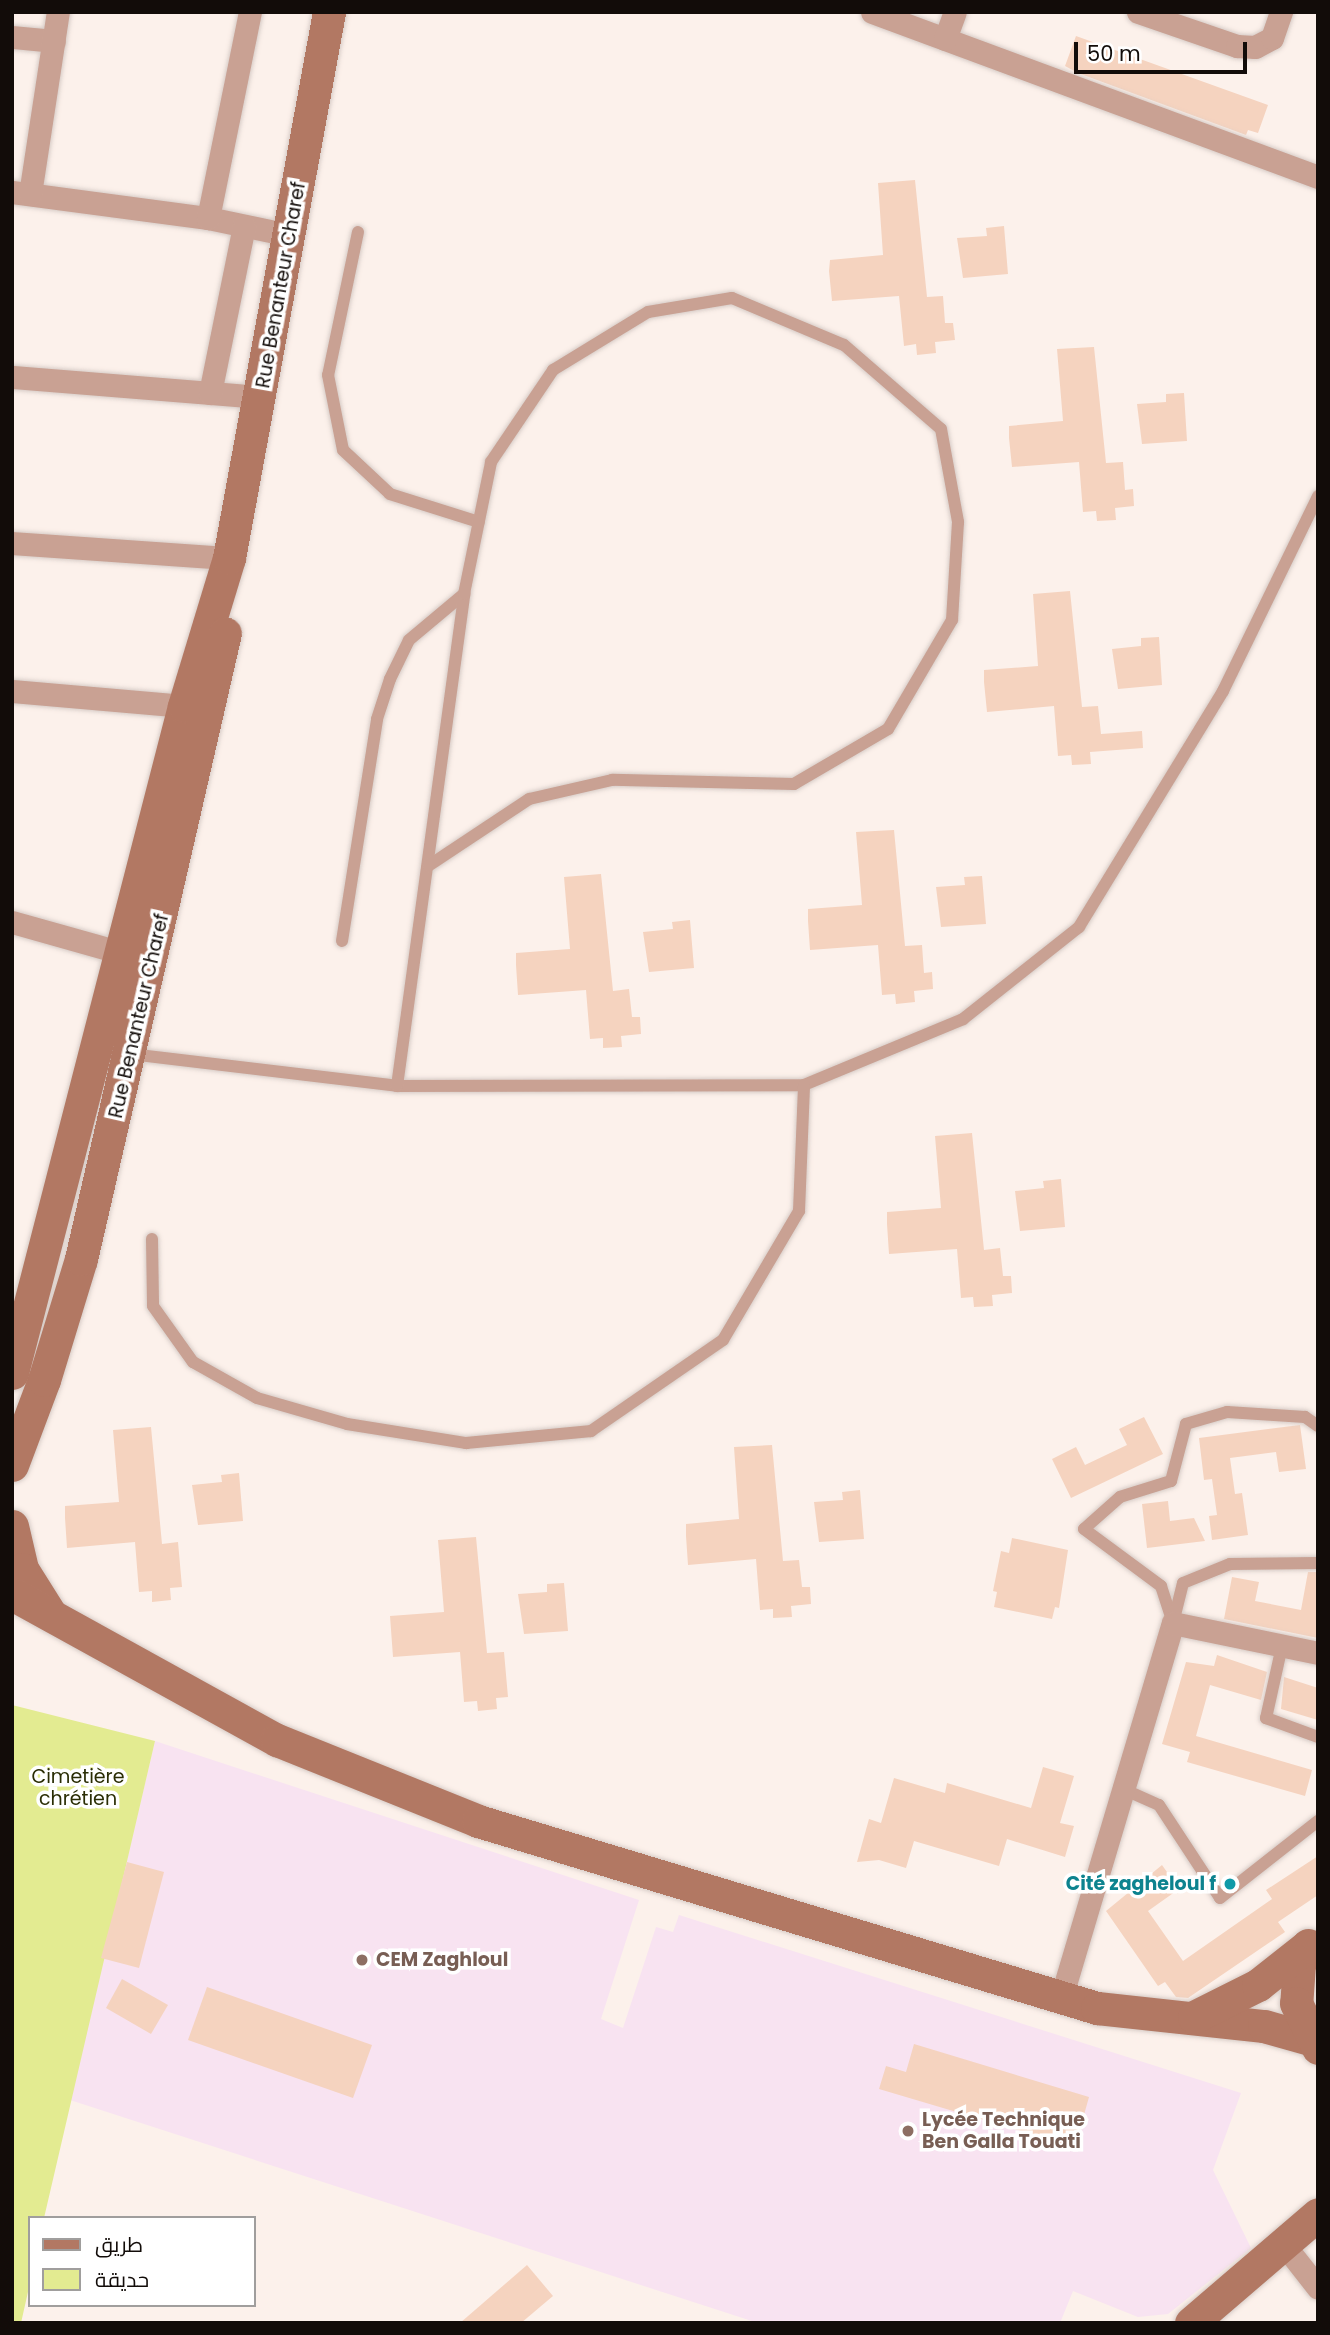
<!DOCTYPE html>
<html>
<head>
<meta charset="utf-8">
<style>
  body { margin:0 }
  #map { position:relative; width:1330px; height:2335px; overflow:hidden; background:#fcf1eb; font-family:Poppins,Cairo,sans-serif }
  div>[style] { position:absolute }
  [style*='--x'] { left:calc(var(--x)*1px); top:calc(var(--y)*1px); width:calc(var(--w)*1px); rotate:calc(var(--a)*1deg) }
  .education>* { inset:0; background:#f8e3f1 }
  .green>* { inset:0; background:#e3eb91 }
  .building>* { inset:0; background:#f5d3bf }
  .roads { filter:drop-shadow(0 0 2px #d7ccc7) drop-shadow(0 0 2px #d7ccc7) }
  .service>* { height:12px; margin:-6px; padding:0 6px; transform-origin:6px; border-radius:6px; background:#c9a193 }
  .minor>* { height:23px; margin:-11.5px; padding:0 11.5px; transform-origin:11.5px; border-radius:11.5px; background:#c9a193 }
  .secondary>* { height:33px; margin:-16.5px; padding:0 16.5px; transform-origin:16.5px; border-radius:16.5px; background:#b27863 }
  .dots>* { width:19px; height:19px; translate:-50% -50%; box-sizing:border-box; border:4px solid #fff; border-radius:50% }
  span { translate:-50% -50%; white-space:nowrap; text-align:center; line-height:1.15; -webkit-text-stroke:7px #fff; paint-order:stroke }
  .street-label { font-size:19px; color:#120c09 }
  .park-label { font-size:19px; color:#2a2d04 }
  .culture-label { font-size:19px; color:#0d838f; font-weight:700 }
  .right { translate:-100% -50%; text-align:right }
  .education-label { font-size:19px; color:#785e54; font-weight:700 }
  .left { translate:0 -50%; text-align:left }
  .frame { position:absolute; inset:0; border:14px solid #120c09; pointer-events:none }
  .legend { position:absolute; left:28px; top:2216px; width:228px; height:91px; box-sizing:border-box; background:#fff; border:2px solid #a09e9d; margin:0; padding:9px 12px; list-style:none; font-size:21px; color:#120c09 }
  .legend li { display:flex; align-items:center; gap:14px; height:35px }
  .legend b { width:35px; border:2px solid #a09e9d }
  .scale { position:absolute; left:1074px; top:42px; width:173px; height:32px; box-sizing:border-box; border:4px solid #120c09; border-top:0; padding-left:9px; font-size:21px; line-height:24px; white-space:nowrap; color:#120c09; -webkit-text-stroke:5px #fff; paint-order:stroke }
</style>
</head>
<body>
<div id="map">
  <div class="education">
    <div style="clip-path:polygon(155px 1741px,639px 1900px,601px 2019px,623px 2028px,656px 1927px,673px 1932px,679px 1915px,1241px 2093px,1213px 2170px,1251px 2248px,1168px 2314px,1138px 2317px,1073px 2291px,1060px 2323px,758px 2323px,70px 2100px)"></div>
  </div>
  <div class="green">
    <div style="clip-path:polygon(12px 1705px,155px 1741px,44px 2218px,30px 2218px,30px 2283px,21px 2323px,12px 2323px)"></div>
  </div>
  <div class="building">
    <div style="clip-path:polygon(1076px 36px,1268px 105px,1258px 133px,1248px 130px,1246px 135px,1078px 73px,1065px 66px)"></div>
    <div style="clip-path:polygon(915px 180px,927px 297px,943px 296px,945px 323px,953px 323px,955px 340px,935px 342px,936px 353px,917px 355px,916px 344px,904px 346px,899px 296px,832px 301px,829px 271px,830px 260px,883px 255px,878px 183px)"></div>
    <div style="clip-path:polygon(1004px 226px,1008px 274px,963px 278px,957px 238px,987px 236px,986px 228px)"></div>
    <div style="clip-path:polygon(1094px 347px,1106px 463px,1123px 462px,1125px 490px,1133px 489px,1134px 506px,1115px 508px,1116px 520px,1097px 521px,1096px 511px,1083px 512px,1079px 462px,1012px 467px,1009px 438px,1009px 426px,1063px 421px,1057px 349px)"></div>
    <div style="clip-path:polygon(1184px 393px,1187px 441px,1142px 444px,1137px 404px,1166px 402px,1166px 394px)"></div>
    <div style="clip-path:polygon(1070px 591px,1082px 707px,1098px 706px,1101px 734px,1142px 731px,1143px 748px,1090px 752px,1091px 764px,1072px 765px,1071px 755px,1058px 756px,1054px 706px,987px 712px,984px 682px,984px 670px,1038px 666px,1033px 594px)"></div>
    <div style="clip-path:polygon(1159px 637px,1162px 685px,1118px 689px,1112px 649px,1141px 646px,1141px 638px)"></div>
    <div style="clip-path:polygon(894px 830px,905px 946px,922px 945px,924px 973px,932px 972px,933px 989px,914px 991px,915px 1002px,896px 1004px,895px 994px,882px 995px,878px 945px,810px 950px,808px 921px,808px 909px,862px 905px,856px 832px)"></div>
    <div style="clip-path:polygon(601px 874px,613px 991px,629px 989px,632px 1017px,640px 1017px,641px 1034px,621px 1036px,622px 1047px,603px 1048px,603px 1038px,590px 1039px,586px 990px,518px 995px,516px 965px,516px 953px,570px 949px,564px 877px)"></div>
    <div style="clip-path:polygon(982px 876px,986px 924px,941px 927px,936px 887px,965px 885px,964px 877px)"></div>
    <div style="clip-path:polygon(690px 920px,694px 968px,649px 972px,643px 932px,673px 929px,672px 922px)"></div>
    <div style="clip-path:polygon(972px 1133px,984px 1250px,1000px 1248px,1003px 1276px,1011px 1276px,1012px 1293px,992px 1295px,993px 1306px,974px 1307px,973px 1297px,961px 1298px,957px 1249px,889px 1254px,887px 1224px,887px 1212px,941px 1208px,935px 1136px)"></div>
    <div style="clip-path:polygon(1061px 1179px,1065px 1227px,1020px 1231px,1015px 1191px,1044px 1188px,1043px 1181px)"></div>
    <div style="clip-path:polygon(1144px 1417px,1163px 1454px,1071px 1498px,1052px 1459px,1076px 1447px,1085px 1465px,1127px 1445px,1119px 1429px)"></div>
    <div style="clip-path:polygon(1300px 1425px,1306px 1469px,1279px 1472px,1276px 1452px,1230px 1458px,1235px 1494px,1242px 1493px,1248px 1535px,1212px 1540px,1209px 1516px,1217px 1515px,1212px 1479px,1204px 1480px,1199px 1438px)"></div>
    <div style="clip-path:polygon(151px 1427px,162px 1544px,178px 1542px,182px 1587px,170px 1588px,171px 1600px,152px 1602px,152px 1591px,139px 1592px,135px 1542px,67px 1548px,65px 1518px,65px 1506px,119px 1502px,113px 1430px)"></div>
    <div style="clip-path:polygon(772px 1445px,783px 1561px,799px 1560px,802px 1587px,810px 1587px,811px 1604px,791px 1606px,792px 1617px,773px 1618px,773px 1609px,760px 1610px,756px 1559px,688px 1565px,686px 1536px,686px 1524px,739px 1519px,734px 1447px)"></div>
    <div style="clip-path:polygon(239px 1473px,243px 1521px,198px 1525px,192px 1485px,222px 1482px,221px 1475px)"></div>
    <div style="clip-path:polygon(860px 1490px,864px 1539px,819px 1542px,814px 1502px,843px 1500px,842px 1492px)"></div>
    <div style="clip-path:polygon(1168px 1501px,1170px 1521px,1194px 1518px,1205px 1541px,1147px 1548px,1142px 1504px)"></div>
    <div style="clip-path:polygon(476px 1537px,487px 1653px,504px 1652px,508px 1697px,496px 1698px,497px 1709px,478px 1711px,477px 1701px,464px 1702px,460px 1652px,393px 1657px,390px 1616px,444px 1612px,438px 1540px)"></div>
    <div style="clip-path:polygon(1012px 1538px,1068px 1550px,1059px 1608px,1055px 1607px,1052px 1619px,994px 1607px,997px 1592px,993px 1591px,1001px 1551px,1009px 1553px)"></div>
    <div style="clip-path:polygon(1308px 1572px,1318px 1572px,1318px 1638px,1224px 1619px,1232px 1577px,1259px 1582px,1255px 1601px,1301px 1610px)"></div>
    <div style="clip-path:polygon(564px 1583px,568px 1631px,524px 1634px,518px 1594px,547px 1592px,547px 1584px)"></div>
    <div style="clip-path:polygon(1217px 1655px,1267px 1672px,1261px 1700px,1210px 1685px,1196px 1736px,1312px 1770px,1305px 1796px,1187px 1762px,1190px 1752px,1162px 1744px,1186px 1662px,1214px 1666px)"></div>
    <div style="clip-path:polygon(1284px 1677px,1318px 1688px,1318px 1720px,1281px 1709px)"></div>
    <div style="clip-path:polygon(1043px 1767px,1074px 1776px,1060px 1823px,1074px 1826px,1065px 1857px,1007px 1839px,999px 1866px,914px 1841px,906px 1868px,879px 1860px,857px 1862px,869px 1819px,881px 1823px,894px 1778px,945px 1793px,947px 1783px,1031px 1808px)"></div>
    <div style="clip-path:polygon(1318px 1856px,1318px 1895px,1278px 1922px,1285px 1932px,1188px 1998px,1176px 1997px,1165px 1982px,1158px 1986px,1106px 1911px,1162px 1865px,1179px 1889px,1148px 1911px,1183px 1961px,1272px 1899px,1266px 1890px)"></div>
    <div style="clip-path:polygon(127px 1862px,164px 1872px,139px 1968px,101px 1958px)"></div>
    <div style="clip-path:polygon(122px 1979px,168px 2005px,151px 2034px,106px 2008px)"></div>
    <div style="clip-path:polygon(207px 1987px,372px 2045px,353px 2098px,188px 2040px)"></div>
    <div style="clip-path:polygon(914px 2044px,1089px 2097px,1075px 2147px,879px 2089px,886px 2066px,906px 2072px)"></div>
    <div style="clip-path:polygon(527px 2265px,553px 2296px,521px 2323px,460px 2323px)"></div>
  </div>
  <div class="roads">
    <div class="service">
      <div style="--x:358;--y:232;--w:146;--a:101.8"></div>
      <div style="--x:328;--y:375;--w:76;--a:78.7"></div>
      <div style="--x:343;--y:450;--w:64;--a:43.1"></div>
      <div style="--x:390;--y:494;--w:93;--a:17.5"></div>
      <div style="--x:342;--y:941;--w:225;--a:-81"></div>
      <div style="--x:377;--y:719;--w:42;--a:-72"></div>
      <div style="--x:390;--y:679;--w:43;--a:-64"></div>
      <div style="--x:409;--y:640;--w:72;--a:-39.9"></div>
      <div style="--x:130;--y:1054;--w:269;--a:6.8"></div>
      <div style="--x:397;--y:1086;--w:407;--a:-0.1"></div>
      <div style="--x:804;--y:1085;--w:172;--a:-22.5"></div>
      <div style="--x:963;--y:1019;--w:148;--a:-38.4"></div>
      <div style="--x:1079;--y:927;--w:276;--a:-58.6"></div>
      <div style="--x:1223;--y:691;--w:217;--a:-64"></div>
      <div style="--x:397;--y:1086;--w:497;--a:-82.2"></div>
      <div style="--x:464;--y:594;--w:135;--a:-78.4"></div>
      <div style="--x:491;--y:462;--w:111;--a:-56"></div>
      <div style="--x:553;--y:370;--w:111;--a:-31.4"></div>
      <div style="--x:648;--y:312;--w:85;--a:-9.5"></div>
      <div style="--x:732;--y:298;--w:121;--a:22.8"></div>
      <div style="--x:844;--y:345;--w:128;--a:40.9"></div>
      <div style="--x:941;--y:429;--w:95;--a:79.6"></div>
      <div style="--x:958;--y:522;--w:98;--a:93.5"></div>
      <div style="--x:952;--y:620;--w:126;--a:120.4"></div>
      <div style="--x:888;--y:729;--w:109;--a:149.7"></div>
      <div style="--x:794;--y:784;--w:182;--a:-178.7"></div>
      <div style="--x:612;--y:780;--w:85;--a:167.1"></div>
      <div style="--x:529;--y:799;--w:121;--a:146.4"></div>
      <div style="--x:152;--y:1239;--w:67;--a:89.1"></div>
      <div style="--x:153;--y:1306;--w:69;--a:54.5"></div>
      <div style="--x:193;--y:1362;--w:73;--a:29.4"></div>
      <div style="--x:257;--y:1398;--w:94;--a:16.1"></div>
      <div style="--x:347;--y:1424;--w:121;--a:9.1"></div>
      <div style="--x:466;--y:1443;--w:126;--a:-5.5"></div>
      <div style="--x:591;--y:1431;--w:160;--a:-34.6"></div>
      <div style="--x:723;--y:1340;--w:150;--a:-59.5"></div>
      <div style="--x:799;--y:1211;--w:126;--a:-87.7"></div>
      <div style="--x:1318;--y:1426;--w:16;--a:-145"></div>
      <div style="--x:1305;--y:1417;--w:78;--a:-176.3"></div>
      <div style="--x:1227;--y:1412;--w:43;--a:163.7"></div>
      <div style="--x:1186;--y:1424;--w:59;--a:104.7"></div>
      <div style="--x:1171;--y:1481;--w:53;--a:162.6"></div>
      <div style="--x:1120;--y:1497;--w:48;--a:138.4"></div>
      <div style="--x:1084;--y:1529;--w:96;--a:36.5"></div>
      <div style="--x:1161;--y:1586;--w:39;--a:72"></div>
      <div style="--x:1173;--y:1623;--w:41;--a:-76"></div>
      <div style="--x:1183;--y:1583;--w:51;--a:-22"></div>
      <div style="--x:1230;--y:1564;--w:88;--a:-0.7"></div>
      <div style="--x:1282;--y:1646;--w:74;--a:102.5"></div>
      <div style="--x:1266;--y:1718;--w:55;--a:20.1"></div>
      <div style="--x:1123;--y:1789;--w:39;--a:24"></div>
      <div style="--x:1159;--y:1805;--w:111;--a:56.7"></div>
      <div style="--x:1220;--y:1898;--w:125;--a:-38.2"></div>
    </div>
    <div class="minor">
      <div style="--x:872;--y:12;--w:476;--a:20.3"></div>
      <div style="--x:1138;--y:12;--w:105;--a:19"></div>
      <div style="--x:1237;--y:46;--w:18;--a:3"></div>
      <div style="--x:1255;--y:47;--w:19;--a:-28"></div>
      <div style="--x:1272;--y:38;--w:28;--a:-71"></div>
      <div style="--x:12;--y:37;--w:42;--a:5.4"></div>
      <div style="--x:945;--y:39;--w:29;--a:-70"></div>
      <div style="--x:12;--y:192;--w:198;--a:7.6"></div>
      <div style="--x:208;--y:218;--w:83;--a:11.9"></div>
      <div style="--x:30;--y:194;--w:184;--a:-81.3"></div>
      <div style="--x:208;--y:218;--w:210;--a:-78.5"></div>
      <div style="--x:12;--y:377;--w:250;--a:4.6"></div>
      <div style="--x:210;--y:393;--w:170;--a:-78.5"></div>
      <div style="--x:12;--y:543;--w:218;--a:4"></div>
      <div style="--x:12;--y:691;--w:173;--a:5"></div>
      <div style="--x:12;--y:922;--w:114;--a:15.7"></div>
      <div style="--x:1061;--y:1998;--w:391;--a:-73.4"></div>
      <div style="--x:1173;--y:1623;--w:148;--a:11.7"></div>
      <div style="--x:1285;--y:2246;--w:53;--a:51.8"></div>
    </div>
    <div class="secondary">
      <div style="--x:12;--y:1373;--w:689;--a:-75.54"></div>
      <div style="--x:184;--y:706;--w:155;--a:-73.1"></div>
      <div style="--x:229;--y:558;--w:555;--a:-79.62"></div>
      <div style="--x:12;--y:1465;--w:91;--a:-69.4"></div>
      <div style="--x:44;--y:1380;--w:127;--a:-73"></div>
      <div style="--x:81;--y:1259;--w:642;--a:-77.05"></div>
      <div style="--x:12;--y:1526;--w:44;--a:76.9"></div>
      <div style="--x:22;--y:1569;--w:54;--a:57.8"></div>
      <div style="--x:12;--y:1594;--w:303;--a:28.9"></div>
      <div style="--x:277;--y:1740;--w:217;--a:21.9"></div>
      <div style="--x:478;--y:1821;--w:647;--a:16.81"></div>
      <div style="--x:1097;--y:2008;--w:168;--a:6.2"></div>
      <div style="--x:1264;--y:2026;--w:48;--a:15.8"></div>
      <div style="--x:1308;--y:1945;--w:21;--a:115"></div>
      <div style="--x:1299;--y:1964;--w:39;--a:94"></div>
      <div style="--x:1296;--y:2003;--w:50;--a:63.9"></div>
      <div style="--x:1194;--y:2017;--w:72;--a:-26.6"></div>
      <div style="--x:1258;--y:1985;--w:61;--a:-38.4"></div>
      <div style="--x:1191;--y:2323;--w:167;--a:-40.6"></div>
    </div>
  </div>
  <div class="dots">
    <div style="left:1230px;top:1884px;background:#0f9aa8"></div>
    <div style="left:362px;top:1960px;background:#8d6e63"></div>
    <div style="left:908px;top:2131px;background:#8d6e63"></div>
  </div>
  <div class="street-label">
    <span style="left:281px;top:285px;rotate:-80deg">Rue Benanteur Charef</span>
    <span style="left:139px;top:1016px;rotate:-77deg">Rue Benanteur Charef</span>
  </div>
  <div class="park-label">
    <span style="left:78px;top:1788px">Cimetière<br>chrétien</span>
  </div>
  <div class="culture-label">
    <span class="right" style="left:1216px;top:1884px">Cité zagheloul f</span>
  </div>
  <div class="education-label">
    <span class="left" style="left:376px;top:1960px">CEM Zaghloul</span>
    <span class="left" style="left:922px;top:2131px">Lycée Technique<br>Ben Galla Touati</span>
  </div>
  <div class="frame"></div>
  <ul class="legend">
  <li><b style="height:9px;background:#b27863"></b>طريق</li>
  <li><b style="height:19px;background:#e3eb91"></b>حديقة</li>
  </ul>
  <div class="scale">50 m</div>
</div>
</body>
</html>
